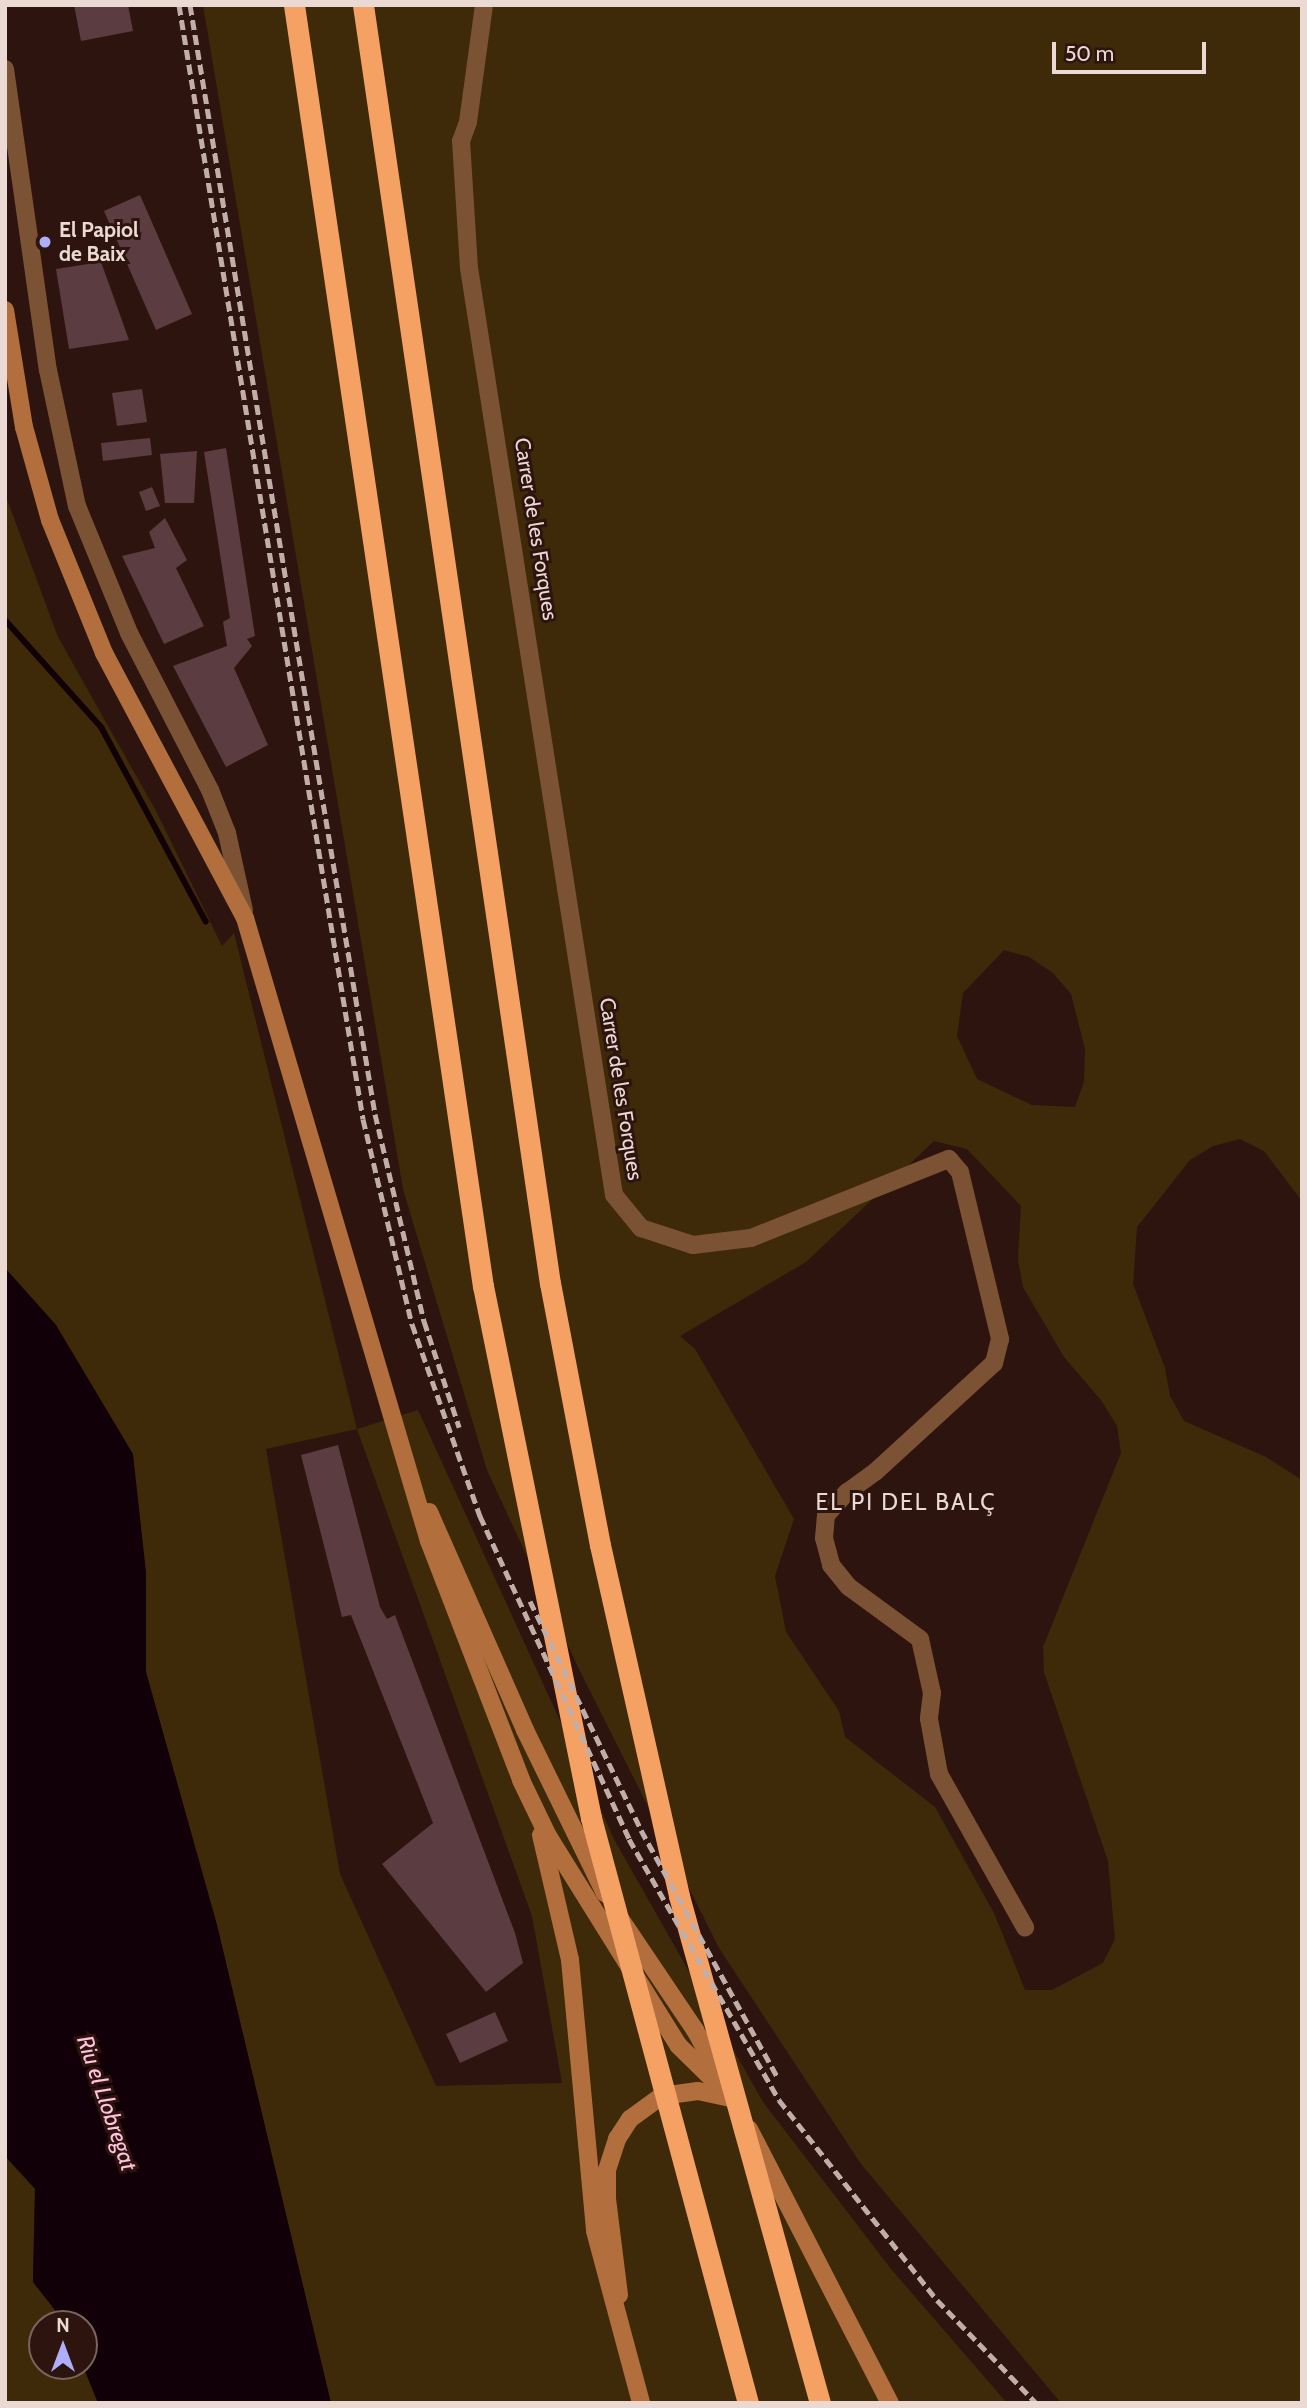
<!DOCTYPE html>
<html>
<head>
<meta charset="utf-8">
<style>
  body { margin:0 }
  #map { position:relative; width:1307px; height:2408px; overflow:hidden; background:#2e140f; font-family:Cabin,sans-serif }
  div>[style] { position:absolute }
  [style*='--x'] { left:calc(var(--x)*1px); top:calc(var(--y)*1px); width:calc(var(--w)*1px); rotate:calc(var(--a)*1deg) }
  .green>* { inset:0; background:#3e2a08 }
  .water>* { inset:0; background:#110007 }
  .stream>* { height:6px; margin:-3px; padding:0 3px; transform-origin:3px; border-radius:3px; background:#110007 }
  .building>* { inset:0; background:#5b3c40 }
  .minor>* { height:18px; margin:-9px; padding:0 9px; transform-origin:9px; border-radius:9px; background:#7c5234 }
  .tertiary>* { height:18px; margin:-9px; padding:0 9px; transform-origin:9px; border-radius:9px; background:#7c5234 }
  .secondary>* { height:18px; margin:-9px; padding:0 9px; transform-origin:9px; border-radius:9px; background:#b26f3d }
  .motorway>* { height:21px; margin:-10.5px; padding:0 10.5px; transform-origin:10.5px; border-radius:10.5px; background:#f5a164 }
  .rail>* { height:5px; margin-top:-2.5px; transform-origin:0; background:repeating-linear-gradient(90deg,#c2aea9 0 10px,transparent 0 15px) }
  .dots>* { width:19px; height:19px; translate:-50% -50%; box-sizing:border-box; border:4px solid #2e140f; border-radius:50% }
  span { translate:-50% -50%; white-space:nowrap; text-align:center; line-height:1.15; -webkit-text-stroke:6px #2e140f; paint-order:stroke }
  .poi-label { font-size:21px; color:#ebd9d4; font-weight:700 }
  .left { translate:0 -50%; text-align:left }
  .street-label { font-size:21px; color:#ebd9d4 }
  .neighbourhood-label { font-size:23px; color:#ebd9d4; letter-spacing:2px }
  .water-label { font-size:23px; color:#ffc3de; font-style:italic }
  .frame { position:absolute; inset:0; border:7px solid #ebd9d4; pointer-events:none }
  .north { position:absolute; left:28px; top:2310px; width:70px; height:70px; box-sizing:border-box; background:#2e140f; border:2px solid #7a635e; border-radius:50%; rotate:0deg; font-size:19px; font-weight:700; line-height:28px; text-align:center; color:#ebd9d4 }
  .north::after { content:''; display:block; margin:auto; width:24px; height:32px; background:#afaefa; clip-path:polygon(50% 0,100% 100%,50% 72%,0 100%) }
  .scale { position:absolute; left:1052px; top:42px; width:154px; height:32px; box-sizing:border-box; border:4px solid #ebd9d4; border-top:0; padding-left:9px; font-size:21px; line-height:24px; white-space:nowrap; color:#ebd9d4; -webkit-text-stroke:5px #2e140f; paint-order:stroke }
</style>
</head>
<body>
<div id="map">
  <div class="green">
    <div style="clip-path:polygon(evenodd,203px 5px,1302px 7px,1302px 1201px,1264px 1151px,1240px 1139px,1213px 1146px,1190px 1160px,1137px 1227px,1133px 1284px,1165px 1368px,1170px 1396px,1184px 1421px,1266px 1457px,1302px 1480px,1302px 2403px,1061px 2403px,861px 2164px,719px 1948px,579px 1669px,487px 1470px,403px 1189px,203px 5px,1004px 950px,1029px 957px,1053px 973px,1071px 994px,1085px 1049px,1084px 1082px,1075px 1107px,1032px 1105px,977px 1079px,957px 1036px,963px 993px,1004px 950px,203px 5px,934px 1141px,967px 1149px,1021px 1206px,1018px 1260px,1023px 1287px,1064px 1357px,1101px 1400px,1117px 1426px,1121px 1453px,1043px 1647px,1044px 1672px,1108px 1861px,1115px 1939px,1103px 1963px,1052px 1990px,1025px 1990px,994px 1913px,935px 1807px,845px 1737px,839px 1711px,786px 1632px,775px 1576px,794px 1519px,695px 1349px,680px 1336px,806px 1262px,934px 1141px)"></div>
    <div style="clip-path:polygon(evenodd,5px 494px,58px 637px,156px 811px,222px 946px,234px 933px,357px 1429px,418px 1410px,615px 1841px,763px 2102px,891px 2269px,1007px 2403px,331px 2403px,217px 1925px,146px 1672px,146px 1572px,56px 1325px,5px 1268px,5px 494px,357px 1429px,532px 1916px,562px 2083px,436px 2086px,340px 1874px,266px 1449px,357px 1429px)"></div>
    <div style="clip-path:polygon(5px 2156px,35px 2188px,33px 2282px,66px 2324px,42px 2324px,42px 2366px,83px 2366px,98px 2403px,5px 2403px)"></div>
  </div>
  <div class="water">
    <div style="clip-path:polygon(5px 1268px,56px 1325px,133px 1454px,146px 1572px,146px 1672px,217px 1925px,331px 2403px,98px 2403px,83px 2366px,84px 2324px,66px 2324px,33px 2282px,35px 2189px,5px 2156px)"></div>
  </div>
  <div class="stream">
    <div style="--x:5;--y:620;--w:144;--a:48.1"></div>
    <div style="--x:101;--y:727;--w:221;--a:61.7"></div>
  </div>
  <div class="building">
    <div style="clip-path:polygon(74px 5px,128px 5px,133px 31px,81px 41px)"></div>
    <div style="clip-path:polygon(140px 195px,192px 314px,156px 330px,104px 211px)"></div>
    <div style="clip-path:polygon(101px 262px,129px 340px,69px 349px,56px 269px)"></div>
    <div style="clip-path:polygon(142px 389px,147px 422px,117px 426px,112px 393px)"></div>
    <div style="clip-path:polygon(150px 438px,152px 455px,103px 461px,101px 443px)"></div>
    <div style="clip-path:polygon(226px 448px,255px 636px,247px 639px,252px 646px,234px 668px,268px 745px,226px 767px,173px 666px,227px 646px,223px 622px,230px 618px,204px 452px)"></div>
    <div style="clip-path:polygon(197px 451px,194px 503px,165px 503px,160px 454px)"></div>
    <div style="clip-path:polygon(152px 487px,160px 506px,146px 511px,139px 492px)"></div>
    <div style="clip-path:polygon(165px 518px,187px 560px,176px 568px,204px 626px,164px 644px,122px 556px,155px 548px,149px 532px)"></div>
    <div style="clip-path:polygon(338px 1445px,380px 1607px,387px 1619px,395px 1615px,515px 1933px,523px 1963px,486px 1992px,382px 1864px,433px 1823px,351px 1615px,342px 1617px,301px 1455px)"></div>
    <div style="clip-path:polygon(495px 2012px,508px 2041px,460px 2063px,446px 2034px)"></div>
  </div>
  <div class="minor">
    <div style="--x:484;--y:5;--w:118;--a:97.8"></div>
    <div style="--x:468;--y:122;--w:20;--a:110"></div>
    <div style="--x:461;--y:141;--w:127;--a:86.4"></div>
    <div style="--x:469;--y:268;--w:938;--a:81.11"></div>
    <div style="--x:614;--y:1195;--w:43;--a:50.7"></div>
    <div style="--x:641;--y:1228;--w:55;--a:18.1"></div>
    <div style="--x:693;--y:1245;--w:58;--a:-6.9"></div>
    <div style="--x:751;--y:1238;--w:213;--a:-21.8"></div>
    <div style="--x:949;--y:1159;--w:17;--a:50"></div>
    <div style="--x:960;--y:1172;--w:172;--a:76.5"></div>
    <div style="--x:1000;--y:1339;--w:25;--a:104"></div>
    <div style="--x:994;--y:1363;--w:161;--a:137.5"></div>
    <div style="--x:875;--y:1472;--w:34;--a:144"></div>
    <div style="--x:847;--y:1492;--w:31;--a:132"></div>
    <div style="--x:826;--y:1515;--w:23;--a:95"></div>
    <div style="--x:824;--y:1538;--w:28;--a:75"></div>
    <div style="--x:831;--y:1565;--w:28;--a:51"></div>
    <div style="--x:849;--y:1587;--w:88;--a:36.2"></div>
    <div style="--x:920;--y:1639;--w:55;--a:77.5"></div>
    <div style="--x:932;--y:1693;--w:26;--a:97"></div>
    <div style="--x:929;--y:1719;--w:56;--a:79.7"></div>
    <div style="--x:939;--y:1774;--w:176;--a:60.7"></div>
  </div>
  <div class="tertiary">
    <div style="--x:5;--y:69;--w:304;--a:81.9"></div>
    <div style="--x:48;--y:370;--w:139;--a:78"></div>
    <div style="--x:77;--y:506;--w:137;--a:67.7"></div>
    <div style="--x:129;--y:633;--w:177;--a:62.7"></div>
    <div style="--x:210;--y:790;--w:46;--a:68.4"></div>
    <div style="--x:227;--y:833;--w:79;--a:77.6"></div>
  </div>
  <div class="secondary">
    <div style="--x:5;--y:310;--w:119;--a:80.8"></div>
    <div style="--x:24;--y:427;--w:97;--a:74.4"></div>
    <div style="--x:50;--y:520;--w:144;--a:67.9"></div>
    <div style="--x:104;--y:653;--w:300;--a:62"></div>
    <div style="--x:245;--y:918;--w:650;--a:73.55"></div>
    <div style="--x:429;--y:1541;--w:256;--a:68.9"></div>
    <div style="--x:521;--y:1780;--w:62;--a:64.3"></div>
    <div style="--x:548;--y:1836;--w:246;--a:58.1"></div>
    <div style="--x:678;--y:2045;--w:77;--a:44.5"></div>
    <div style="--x:429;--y:1512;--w:238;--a:66.2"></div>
    <div style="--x:525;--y:1730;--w:182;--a:63.9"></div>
    <div style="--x:541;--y:1835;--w:128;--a:76.9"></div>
    <div style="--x:570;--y:1960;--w:272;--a:84.7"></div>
    <div style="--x:595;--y:2231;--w:178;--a:75"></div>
    <div style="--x:621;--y:1920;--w:133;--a:56.1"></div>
    <div style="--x:695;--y:2030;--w:60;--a:61.3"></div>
    <div style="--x:749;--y:2129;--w:308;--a:62.8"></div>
    <div style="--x:619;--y:2295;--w:98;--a:-97.1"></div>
    <div style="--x:607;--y:2198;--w:28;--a:-90"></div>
    <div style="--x:607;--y:2170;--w:33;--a:-72"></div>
    <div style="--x:617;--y:2139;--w:24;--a:-57"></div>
    <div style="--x:630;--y:2119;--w:39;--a:-36"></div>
    <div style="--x:662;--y:2096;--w:36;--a:-8"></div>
    <div style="--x:698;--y:2091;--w:33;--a:12"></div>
  </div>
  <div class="motorway">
    <div style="--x:294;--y:5;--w:1295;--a:81.61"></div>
    <div style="--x:483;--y:1286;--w:543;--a:78.52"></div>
    <div style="--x:591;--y:1818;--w:606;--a:74.98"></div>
    <div style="--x:363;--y:5;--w:1292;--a:81.68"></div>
    <div style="--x:550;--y:1283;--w:267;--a:79.2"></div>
    <div style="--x:600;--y:1545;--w:360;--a:77.3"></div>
    <div style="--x:679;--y:1896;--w:526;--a:74.46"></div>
  </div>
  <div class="rail">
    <div style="--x:179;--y:5;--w:1129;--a:80.62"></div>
    <div style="--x:363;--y:1119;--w:211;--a:76.6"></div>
    <div style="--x:412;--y:1324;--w:204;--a:70.5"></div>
    <div style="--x:480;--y:1516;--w:356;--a:65.2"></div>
    <div style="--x:629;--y:1839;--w:301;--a:60.1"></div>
    <div style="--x:779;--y:2100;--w:255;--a:51.7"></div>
    <div style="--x:937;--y:2300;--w:143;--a:46.1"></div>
    <div style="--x:190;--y:5;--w:1124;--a:80.53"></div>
    <div style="--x:375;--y:1114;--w:213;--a:76.7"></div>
    <div style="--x:424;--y:1321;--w:112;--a:71.7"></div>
    <div style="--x:530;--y:1601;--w:254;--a:64.1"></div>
    <div style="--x:641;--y:1830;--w:281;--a:61.1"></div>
  </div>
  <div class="dots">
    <div style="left:45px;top:242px;background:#afaefa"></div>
  </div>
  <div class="poi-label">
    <span class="left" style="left:59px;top:242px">El Papiol<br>de Baix</span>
  </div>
  <div class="street-label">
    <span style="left:536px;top:529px;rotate:81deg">Carrer de les Forques</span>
    <span style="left:621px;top:1089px;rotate:81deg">Carrer de les Forques</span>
  </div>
  <div class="neighbourhood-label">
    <span style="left:906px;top:1502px">EL PI DEL BALÇ</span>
  </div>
  <div class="water-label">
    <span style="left:107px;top:2103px;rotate:71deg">Riu el Llobregat</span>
  </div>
  <div class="frame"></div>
  <div class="north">N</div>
  <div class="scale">50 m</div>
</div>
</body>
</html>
